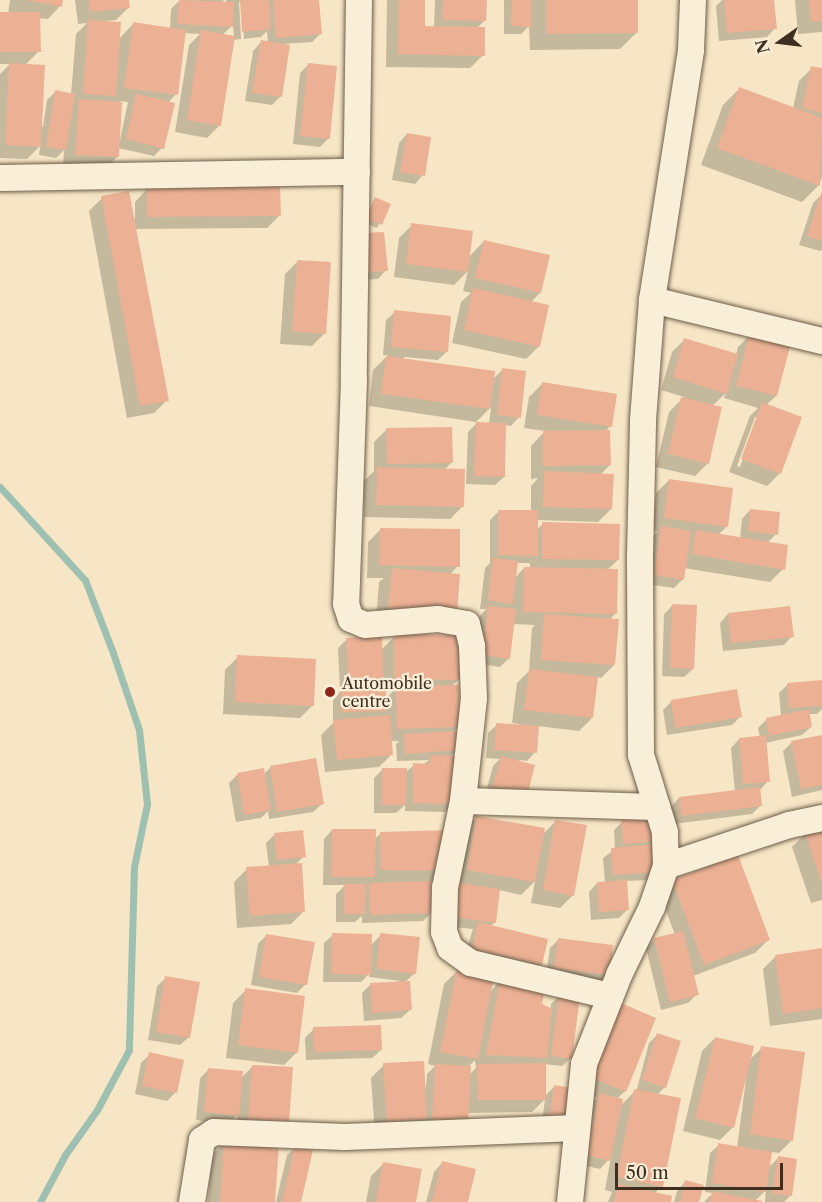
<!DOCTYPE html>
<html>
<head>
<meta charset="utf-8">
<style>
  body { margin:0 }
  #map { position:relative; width:822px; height:1202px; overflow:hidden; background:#f6e6c5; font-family:"Libre Caslon Text",serif }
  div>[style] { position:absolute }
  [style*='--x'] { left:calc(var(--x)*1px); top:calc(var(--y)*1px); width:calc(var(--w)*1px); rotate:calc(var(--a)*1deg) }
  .shadow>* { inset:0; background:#0003 }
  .stream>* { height:7px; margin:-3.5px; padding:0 3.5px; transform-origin:3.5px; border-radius:3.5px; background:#9dc0b1 }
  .building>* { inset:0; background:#ecb194 }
  .roads { filter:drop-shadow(0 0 2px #6d5d49) drop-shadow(0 0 2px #6d5d49) }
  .minor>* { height:26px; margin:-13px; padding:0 13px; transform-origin:13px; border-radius:13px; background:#f9efd9 }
  .dots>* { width:16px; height:16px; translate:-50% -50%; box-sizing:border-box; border:3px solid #f9efd9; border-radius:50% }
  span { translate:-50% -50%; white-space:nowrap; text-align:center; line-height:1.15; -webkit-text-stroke:4.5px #f9efd9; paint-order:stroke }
  .poi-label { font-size:16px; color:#3f2f20 }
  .left { translate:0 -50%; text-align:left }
  .north { position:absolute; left:750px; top:12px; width:60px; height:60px; -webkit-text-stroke:4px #f9efd9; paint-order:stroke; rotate:256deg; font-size:16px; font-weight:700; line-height:24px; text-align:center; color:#3f2f20 }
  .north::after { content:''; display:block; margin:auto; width:21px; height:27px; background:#3f2f20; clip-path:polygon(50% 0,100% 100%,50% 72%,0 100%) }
  .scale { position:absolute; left:615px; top:1163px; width:168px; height:27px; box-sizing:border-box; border:3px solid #3f2f20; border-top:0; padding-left:8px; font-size:18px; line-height:21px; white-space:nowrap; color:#3f2f20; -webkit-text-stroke:4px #f9efd9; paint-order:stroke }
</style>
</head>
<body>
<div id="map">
  <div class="shadow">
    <div style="clip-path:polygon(evenodd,10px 0,61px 0,60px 6px,48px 19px,38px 18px,39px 51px,24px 66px,41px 126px,43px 127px,47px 100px,55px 92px,71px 95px,76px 34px,87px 23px,78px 24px,75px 0,128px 0,129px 7px,116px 20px,105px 21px,119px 39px,133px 24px,170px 29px,171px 9px,180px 0,224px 0,221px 3px,227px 3px,226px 0,318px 0,321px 33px,312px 42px,283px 44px,280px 97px,272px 105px,245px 101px,253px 51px,261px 42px,268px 43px,267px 31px,261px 37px,244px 39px,242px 2px,239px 2px,241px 39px,233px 40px,220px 125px,207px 138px,175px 132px,189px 45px,200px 34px,184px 33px,176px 94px,168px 103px,162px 148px,154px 156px,118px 148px,117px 157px,104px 170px,63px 167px,64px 150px,56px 158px,39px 155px,40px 146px,27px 159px,0 158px,0 74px,10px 64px,0 64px,0 14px,8px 14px,10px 0,233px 25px,234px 37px,222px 35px,233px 25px,10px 0,120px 101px,128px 102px,120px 140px,118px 140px,120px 101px)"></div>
    <div style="clip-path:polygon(387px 0,424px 0,423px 27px,434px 27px,435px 0,485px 0,485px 20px,477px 28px,483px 55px,470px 68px,386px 67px)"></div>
    <div style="clip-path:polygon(504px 0,637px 0,637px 32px,620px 49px,530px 50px,529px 26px,521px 34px,504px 34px)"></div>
    <div style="clip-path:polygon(722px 0,773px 0,775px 28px,767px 37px,719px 41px,716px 6px)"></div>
    <div style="clip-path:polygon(795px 0,822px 0,822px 32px,798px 34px)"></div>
    <div style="clip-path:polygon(308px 65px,329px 138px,320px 147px,293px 144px,300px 73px)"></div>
    <div style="clip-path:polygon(812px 68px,822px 70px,822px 177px,819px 185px,802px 202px,701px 165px,723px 105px,740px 88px,793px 108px,799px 81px)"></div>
    <div style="clip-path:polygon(407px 134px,423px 175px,415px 184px,392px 180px,399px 143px)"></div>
    <div style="clip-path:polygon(147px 189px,279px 216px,267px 228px,135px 229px,167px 400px,154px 413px,127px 418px,89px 211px,102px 198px,135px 219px,135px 202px)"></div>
    <div style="clip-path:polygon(822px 194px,822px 250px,820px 251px,799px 245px,813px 203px)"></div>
    <div style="clip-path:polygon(375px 199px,389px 205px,377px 228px,363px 222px)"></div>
    <div style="clip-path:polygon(412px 225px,469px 257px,484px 241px,540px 293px,531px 302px,539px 346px,526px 359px,452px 343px,461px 302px,471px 293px,463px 291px,468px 271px,454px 285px,394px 277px,399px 238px)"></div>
    <div style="clip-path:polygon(383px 233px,386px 270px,378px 279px,360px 280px)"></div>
    <div style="clip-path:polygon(297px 262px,325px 333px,312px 346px,280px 344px,285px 274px)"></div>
    <div style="clip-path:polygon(395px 312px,446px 352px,438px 360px,404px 357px,403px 360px,493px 379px,503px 369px,519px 417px,511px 426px,505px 425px,504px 477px,495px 485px,466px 484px,468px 432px,476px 424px,489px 424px,491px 407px,476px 422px,369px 406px,373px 370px,388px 355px,383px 355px,386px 320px)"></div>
    <div style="clip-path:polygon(evenodd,751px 334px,789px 344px,776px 396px,766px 405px,780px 473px,767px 486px,729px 472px,750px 416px,758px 408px,724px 398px,726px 393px,712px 406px,708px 463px,695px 476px,656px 467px,669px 412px,684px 397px,661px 390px,672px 352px,685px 339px,736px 355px,738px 347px,751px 334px,755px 417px,758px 417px,740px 467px,737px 466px,755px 417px)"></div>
    <div style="clip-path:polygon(evenodd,542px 384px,610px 426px,605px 432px,610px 465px,600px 475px,611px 509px,598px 522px,537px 520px,537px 530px,543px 523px,618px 560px,607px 570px,615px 614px,609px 620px,614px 665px,601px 678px,596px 677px,592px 718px,579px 731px,537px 726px,535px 752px,527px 761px,519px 760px,525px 795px,485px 796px,493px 766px,500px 759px,486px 758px,488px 733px,497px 725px,519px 726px,519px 724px,512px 723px,517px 683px,529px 671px,532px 628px,535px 625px,513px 624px,509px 658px,500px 667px,474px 663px,480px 616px,486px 609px,480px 609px,485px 568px,490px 563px,490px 520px,499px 511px,531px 512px,531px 486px,538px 478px,531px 479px,531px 446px,545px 431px,524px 428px,529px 397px,542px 384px,516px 563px,530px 563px,530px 568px,524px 568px,515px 578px,516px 563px)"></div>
    <div style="clip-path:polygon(387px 429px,451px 463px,444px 470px,463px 506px,450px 519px,364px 517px,364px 481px,374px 471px,374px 442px)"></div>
    <div style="clip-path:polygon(669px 480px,727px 526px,718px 535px,740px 539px,742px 519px,750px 510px,776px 534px,767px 543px,783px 569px,770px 582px,684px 568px,683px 579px,674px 588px,646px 584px,653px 536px,658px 531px,652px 531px,656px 493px)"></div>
    <div style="clip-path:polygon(381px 529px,458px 566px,450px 574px,455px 614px,376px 621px,379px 582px,384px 578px,367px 578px,368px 542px)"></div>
    <div style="clip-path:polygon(673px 605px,693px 669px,684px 677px,662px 676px,664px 614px)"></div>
    <div style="clip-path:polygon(728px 614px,792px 636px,784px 645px,723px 651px,720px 623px)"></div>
    <div style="clip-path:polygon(evenodd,395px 636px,459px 679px,451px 687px,459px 727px,452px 733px,457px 750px,450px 757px,453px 803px,445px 812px,405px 811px,405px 805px,396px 813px,374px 813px,374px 778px,383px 769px,405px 773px,414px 765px,423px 765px,429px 760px,397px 761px,396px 744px,399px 741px,391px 741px,392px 754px,379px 767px,325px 772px,321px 735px,336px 720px,333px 720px,333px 700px,340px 692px,338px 648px,347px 639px,381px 650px,395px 636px,384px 691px,393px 691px,385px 700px,384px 691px)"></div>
    <div style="clip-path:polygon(238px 657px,313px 705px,300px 718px,223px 714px,225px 670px)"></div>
    <div style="clip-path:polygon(822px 681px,822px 709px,817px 714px,808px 714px,811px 727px,802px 735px,765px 743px,768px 781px,760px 790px,760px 806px,752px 814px,673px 824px,671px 807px,679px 798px,735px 792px,731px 748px,739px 739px,760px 737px,758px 728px,767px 719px,781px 716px,779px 693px,788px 684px)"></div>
    <div style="clip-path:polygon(672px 701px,740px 717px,732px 725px,667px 735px,663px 710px)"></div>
    <div style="clip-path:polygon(822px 736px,822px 790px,792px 797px,783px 751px,791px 743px)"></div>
    <div style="clip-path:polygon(270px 768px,322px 804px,313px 812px,269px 819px,268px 811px,261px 818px,236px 822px,229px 783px,237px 775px,262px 770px,263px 775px)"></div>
    <div style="clip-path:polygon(477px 817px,542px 835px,556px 821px,573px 895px,560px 908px,531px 903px,535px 881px,521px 895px,499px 890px,495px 922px,490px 927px,541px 964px,532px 973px,464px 957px,473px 929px,445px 926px,464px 830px)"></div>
    <div style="clip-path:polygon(622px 822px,657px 841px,649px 880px,625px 881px,628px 909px,619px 918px,591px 920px,589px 892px,597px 883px,605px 883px,603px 858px,615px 849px,614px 830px)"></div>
    <div style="clip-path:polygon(822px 828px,822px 900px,811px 903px,792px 847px,805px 834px)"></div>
    <div style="clip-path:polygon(332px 830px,375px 839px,381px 833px,446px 870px,430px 883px,431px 913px,423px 921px,362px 923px,362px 916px,355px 922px,336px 922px,336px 894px,345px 885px,323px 885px,324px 839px)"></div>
    <div style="clip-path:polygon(274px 835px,304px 856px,295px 865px,304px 911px,291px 924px,237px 928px,234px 882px,247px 869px,269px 867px,266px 843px)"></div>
    <div style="clip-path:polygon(673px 881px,768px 940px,755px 953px,693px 976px,697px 994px,688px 1003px,661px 1010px,646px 948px,655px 939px,675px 935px,660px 894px)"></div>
    <div style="clip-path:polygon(267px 935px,306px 984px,297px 993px,251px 985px,258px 944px)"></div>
    <div style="clip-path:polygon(333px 935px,370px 946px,381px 935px,415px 973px,405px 982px,410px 1010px,401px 1018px,364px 1021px,362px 993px,370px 985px,401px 981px,369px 977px,369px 974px,361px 982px,323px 982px,324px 943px)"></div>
    <div style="clip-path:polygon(558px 940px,608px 974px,600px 983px,546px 976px,550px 948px)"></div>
    <div style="clip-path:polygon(822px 950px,822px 1019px,770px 1026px,763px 969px,776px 956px)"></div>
    <div style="clip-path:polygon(evenodd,457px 971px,490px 992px,500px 981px,551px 1009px,551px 1004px,560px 995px,571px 1058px,562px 1066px,544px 1064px,545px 1096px,554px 1087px,571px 1089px,541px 1130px,545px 1099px,532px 1112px,467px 1113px,424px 1129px,425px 1120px,412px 1132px,375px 1134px,371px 1078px,384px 1065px,426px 1087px,427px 1074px,435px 1066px,428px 1064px,444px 984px,457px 971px,475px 1060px,476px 1068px,469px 1075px,469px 1066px,475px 1060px)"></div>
    <div style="clip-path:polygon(166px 978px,189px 1037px,180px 1045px,148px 1040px,157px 986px)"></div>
    <div style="clip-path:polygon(246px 990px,297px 1052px,284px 1065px,226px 1058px,233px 1003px)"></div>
    <div style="clip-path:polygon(609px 1018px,625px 1091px,617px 1099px,621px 1105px,637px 1089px,649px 1043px,658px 1034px,665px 1087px,657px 1095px,662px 1186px,654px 1194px,670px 1202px,608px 1202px,612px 1192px,605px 1190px,611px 1157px,600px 1169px,578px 1164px,591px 1103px,597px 1098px,580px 1091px)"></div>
    <div style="clip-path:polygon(314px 1029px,381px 1050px,372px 1058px,306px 1060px,305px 1038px)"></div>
    <div style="clip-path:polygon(715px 1038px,748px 1061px,762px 1048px,792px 1140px,779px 1153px,771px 1152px,769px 1167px,778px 1158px,790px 1196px,784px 1202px,765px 1202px,766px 1190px,755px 1201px,759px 1202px,704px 1202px,713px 1193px,705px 1192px,710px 1153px,719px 1145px,737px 1148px,746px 1079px,744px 1079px,733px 1127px,720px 1140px,683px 1131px,702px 1051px)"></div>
    <div style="clip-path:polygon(150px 1054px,176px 1092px,167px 1101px,135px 1094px,141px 1063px)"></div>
    <div style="clip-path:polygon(252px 1067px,288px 1122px,236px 1133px,237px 1115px,229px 1124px,196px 1120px,200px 1078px,209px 1069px,241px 1078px)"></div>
    <div style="clip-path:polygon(225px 1142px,273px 1202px,208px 1202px,212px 1155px)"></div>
    <div style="clip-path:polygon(296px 1147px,299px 1202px,276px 1202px,287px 1155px)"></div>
    <div style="clip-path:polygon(384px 1163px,414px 1202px,366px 1202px,371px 1176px)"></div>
    <div style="clip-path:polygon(442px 1163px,467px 1202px,426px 1202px,434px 1172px)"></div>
    <div style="clip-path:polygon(685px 1182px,698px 1202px,674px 1202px,677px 1191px)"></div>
  </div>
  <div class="stream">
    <div style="--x:0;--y:487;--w:126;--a:47.6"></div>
    <div style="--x:85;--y:580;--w:78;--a:69"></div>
    <div style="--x:113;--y:653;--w:81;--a:71.3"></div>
    <div style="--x:139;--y:730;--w:74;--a:83.8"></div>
    <div style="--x:147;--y:804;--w:64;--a:101.7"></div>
    <div style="--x:134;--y:867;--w:183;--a:91.6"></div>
    <div style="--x:129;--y:1050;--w:68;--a:118.1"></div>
    <div style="--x:97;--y:1110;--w:55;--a:125.4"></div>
    <div style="--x:65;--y:1155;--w:53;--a:118"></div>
  </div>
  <div class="building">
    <div style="clip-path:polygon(25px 0,63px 0,62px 7px)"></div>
    <div style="clip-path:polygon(89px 0,129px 0,130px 8px,90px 12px)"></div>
    <div style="clip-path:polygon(179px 0,234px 2px,233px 27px,177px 24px)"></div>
    <div style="clip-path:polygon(240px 0,269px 0,271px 29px,242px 32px)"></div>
    <div style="clip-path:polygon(273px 0,319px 0,322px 34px,276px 38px)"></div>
    <div style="clip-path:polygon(399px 0,425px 0,425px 26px,485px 27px,485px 56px,398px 54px)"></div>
    <div style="clip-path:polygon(443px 0,487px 0,486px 21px,442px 20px)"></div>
    <div style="clip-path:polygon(512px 0,531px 0,531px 27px,511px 26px)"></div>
    <div style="clip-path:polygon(546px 0,638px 0,638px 33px,546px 34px)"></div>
    <div style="clip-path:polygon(724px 0,774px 0,777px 29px,727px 33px)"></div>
    <div style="clip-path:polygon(809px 0,822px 0,822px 21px,811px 22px)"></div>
    <div style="clip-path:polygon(0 12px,40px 12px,41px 52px,0 52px)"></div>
    <div style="clip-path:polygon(88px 20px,121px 22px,116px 96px,83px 94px)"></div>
    <div style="clip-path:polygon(133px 22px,186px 30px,178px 95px,124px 88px)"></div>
    <div style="clip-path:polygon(201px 30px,235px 36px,221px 126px,187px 120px)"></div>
    <div style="clip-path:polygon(261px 40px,290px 45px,282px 97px,252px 93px)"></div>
    <div style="clip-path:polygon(9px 63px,45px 65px,41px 147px,5px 145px)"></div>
    <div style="clip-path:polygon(308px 63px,337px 66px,330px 139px,300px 136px)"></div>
    <div style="clip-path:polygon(811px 66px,822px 68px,822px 113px,802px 108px)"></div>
    <div style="clip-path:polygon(739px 87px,822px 118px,820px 186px,717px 148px)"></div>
    <div style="clip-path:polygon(55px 90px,75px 94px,66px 150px,46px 147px)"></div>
    <div style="clip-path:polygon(136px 94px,175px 103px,164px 149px,126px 139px)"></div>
    <div style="clip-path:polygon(79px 99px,122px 102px,119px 157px,75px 155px)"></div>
    <div style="clip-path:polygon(407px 133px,431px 137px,425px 176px,400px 172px)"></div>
    <div style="clip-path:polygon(280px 186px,281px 216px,147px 217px,147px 188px)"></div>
    <div style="clip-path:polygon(129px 191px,169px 401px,140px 406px,101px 196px)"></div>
    <div style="clip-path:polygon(822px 191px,822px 241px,807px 236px)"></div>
    <div style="clip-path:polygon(375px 197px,391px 204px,382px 225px,366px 218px)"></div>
    <div style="clip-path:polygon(411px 223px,473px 231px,468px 272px,406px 264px)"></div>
    <div style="clip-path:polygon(384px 232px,388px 271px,368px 272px,365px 233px)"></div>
    <div style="clip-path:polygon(484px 240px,550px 255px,541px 293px,475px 278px)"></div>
    <div style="clip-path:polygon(297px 260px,331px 262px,326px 334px,292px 331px)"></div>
    <div style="clip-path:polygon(473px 288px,549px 305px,540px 347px,464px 330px)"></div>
    <div style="clip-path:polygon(394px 310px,451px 316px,448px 352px,391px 347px)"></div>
    <div style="clip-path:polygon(750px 332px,791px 343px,777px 396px,736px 386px)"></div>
    <div style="clip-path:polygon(684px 338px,738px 354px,727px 394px,673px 377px)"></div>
    <div style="clip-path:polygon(386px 356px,495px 371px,490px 409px,381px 394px)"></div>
    <div style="clip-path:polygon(502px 368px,526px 371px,521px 418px,497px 415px)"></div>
    <div style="clip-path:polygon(542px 382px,617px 394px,612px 427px,537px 415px)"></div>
    <div style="clip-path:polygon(681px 397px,722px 407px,709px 464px,668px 454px)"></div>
    <div style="clip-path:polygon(762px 402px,802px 417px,781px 474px,741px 459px)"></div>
    <div style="clip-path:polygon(476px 422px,506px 423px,505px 477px,474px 476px)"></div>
    <div style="clip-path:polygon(452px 427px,453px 463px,387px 464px,386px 428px)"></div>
    <div style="clip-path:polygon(610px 430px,611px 465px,543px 466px,543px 431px)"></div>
    <div style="clip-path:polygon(377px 467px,465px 469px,464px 507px,376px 505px)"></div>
    <div style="clip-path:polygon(544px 471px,614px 474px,612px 509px,543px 507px)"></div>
    <div style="clip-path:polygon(669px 479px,733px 488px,728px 527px,664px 518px)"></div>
    <div style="clip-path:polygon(750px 509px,780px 512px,778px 535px,748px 531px)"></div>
    <div style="clip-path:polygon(498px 510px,538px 510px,538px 556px,498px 555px)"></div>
    <div style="clip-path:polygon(542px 522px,620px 524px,619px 560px,542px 559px)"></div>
    <div style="clip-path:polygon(661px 526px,691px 531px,684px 580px,654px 575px)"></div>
    <div style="clip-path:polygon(380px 528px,460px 529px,460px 567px,379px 565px)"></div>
    <div style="clip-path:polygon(696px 530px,788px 545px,785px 570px,692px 554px)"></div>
    <div style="clip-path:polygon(493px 558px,518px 561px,513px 604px,488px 600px)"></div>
    <div style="clip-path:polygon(524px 567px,618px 569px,617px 614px,523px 612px)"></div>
    <div style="clip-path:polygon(392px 568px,460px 574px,457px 614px,388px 608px)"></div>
    <div style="clip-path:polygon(672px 604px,697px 605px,694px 669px,670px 668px)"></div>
    <div style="clip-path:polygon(488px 606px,516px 609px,510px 659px,482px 655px)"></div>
    <div style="clip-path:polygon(790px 606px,794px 637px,731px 643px,728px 613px)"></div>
    <div style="clip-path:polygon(544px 614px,619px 619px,615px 665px,541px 660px)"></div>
    <div style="clip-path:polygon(394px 634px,461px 635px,460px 680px,394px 679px)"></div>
    <div style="clip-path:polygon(382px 636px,384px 686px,349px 687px,346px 638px)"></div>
    <div style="clip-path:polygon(237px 655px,316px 659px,314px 706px,235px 702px)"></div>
    <div style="clip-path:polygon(529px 669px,598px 677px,593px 718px,524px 710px)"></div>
    <div style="clip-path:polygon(822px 680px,822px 706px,789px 708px,787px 683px)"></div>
    <div style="clip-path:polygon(459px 685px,460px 727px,397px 729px,396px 687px)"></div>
    <div style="clip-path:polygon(386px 689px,386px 711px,341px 712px,341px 690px)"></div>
    <div style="clip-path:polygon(737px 689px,742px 717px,675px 728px,671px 700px)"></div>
    <div style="clip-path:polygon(809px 709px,812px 727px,769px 736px,766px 718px)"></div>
    <div style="clip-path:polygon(390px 715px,393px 755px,337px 760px,333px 720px)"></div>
    <div style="clip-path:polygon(496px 723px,539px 726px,537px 753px,494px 750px)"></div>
    <div style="clip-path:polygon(457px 731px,458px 750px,405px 754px,404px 734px)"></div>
    <div style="clip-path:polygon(766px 735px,770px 782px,743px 784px,739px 738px)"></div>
    <div style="clip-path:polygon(822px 735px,822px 785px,801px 789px,791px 741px)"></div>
    <div style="clip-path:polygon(431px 755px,455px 756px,455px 804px,413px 803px,413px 763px,430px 764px)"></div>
    <div style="clip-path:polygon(501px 756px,535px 765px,527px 796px,493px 787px)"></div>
    <div style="clip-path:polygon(316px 758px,324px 804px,277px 812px,270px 766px)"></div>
    <div style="clip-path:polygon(264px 768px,271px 810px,244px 815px,237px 773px)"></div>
    <div style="clip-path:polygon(382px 768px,407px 768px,406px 805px,382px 805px)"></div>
    <div style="clip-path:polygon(760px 787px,762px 806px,681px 816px,679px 797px)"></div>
    <div style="clip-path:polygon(476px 816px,545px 828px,535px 882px,467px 870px)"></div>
    <div style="clip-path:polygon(657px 818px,658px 841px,623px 844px,621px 820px)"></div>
    <div style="clip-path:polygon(555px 820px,587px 825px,574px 896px,543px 890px)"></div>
    <div style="clip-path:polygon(822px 827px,822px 884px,805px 833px)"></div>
    <div style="clip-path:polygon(332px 829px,376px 829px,375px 877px,331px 877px)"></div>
    <div style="clip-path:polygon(303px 830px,306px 857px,277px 860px,274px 833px)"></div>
    <div style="clip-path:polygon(451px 830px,447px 871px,381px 870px,380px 832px)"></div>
    <div style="clip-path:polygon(657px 844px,660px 872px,613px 875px,611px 848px)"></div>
    <div style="clip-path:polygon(738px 855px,770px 940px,704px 965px,672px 880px)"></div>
    <div style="clip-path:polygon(302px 863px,305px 912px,250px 916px,246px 867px)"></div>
    <div style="clip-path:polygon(627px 880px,629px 910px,599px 912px,597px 882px)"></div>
    <div style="clip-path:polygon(431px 881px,433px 913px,370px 915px,369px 883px)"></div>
    <div style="clip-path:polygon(457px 883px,500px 889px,496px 923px,453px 917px)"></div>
    <div style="clip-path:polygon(344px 884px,366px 884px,365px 914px,344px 914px)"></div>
    <div style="clip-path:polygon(478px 922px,548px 939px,542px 965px,472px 949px)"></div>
    <div style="clip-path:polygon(683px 931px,699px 995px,670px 1002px,654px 938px)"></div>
    <div style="clip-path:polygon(332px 933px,372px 934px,371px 975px,331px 974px)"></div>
    <div style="clip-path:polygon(380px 933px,420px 937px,416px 974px,377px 969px)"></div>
    <div style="clip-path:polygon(266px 934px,315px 942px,307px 985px,259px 977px)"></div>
    <div style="clip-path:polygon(558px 938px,613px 945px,610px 975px,554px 968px)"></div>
    <div style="clip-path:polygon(822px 948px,822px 1008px,783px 1014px,775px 955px)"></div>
    <div style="clip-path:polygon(457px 969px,494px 977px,478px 1059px,440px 1052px)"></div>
    <div style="clip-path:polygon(165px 976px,200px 982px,190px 1038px,156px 1032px)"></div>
    <div style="clip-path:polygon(500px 980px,545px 988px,542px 1005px,552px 1008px,547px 1058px,486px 1055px)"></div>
    <div style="clip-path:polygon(410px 981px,412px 1010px,372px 1013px,370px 983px)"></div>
    <div style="clip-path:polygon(245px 988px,305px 996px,298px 1053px,238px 1045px)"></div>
    <div style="clip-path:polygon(559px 994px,580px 996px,572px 1059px,551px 1056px)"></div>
    <div style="clip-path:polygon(621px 1003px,656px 1018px,626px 1092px,592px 1078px)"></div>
    <div style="clip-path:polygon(381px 1025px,382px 1050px,314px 1052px,313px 1027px)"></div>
    <div style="clip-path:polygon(657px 1033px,681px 1041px,666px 1088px,642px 1080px)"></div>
    <div style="clip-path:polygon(715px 1037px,754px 1046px,734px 1128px,695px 1118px)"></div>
    <div style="clip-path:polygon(761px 1046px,805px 1052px,793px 1141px,750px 1134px)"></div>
    <div style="clip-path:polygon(149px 1052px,184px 1060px,177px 1093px,142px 1086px)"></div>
    <div style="clip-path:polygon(424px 1061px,427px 1119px,387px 1122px,383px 1063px)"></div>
    <div style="clip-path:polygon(546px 1063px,546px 1100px,478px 1100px,477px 1064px)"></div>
    <div style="clip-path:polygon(435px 1064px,471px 1066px,468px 1123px,432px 1121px)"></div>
    <div style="clip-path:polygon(252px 1065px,293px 1067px,289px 1123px,248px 1120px)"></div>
    <div style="clip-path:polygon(208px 1068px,243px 1071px,239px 1116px,204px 1112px)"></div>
    <div style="clip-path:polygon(554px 1085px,573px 1088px,568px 1124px,549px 1122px)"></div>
    <div style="clip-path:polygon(634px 1089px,681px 1098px,663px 1187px,617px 1177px)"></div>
    <div style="clip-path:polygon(599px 1093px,623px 1099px,610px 1161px,586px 1155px)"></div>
    <div style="clip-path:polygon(224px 1140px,279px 1145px,275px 1202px,220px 1202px)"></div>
    <div style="clip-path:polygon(718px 1143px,772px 1152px,766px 1192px,712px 1183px)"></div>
    <div style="clip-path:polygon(295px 1145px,313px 1150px,301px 1202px,282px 1202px)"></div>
    <div style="clip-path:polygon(778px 1156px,797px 1159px,792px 1196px,772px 1194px)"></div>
    <div style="clip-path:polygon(442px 1161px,476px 1169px,468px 1202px,432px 1202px)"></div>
    <div style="clip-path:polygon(383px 1162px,422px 1169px,416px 1202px,376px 1202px)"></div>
    <div style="clip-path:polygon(685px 1180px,704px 1185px,699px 1202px,680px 1202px)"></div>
    <div style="clip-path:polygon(618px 1184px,672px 1196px,671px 1202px,614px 1202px)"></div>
    <div style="clip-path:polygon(712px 1191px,762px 1201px,762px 1202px,710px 1202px)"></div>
  </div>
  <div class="roads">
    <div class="minor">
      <div style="--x:359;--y:0;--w:380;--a:90.8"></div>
      <div style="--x:354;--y:380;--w:224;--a:92"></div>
      <div style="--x:346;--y:604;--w:16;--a:72"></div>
      <div style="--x:351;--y:619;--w:15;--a:23"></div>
      <div style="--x:365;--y:625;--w:73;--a:-4.7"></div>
      <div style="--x:438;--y:619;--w:29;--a:10"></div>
      <div style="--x:467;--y:624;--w:23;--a:77"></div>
      <div style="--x:472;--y:646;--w:52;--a:87.8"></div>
      <div style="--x:474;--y:698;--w:104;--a:96.1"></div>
      <div style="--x:463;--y:801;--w:89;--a:101.7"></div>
      <div style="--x:445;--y:888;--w:44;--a:91.3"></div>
      <div style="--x:444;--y:932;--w:17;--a:69"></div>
      <div style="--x:450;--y:948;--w:26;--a:36"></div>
      <div style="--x:471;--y:963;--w:143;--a:13.4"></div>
      <div style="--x:0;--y:178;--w:357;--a:-1"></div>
      <div style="--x:652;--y:300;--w:175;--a:13.6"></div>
      <div style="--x:463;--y:801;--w:194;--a:1.8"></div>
      <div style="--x:666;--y:866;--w:130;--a:-18.4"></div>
      <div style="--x:789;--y:825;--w:34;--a:-12"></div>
      <div style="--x:192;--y:1202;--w:63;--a:-80.8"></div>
      <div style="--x:202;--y:1140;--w:14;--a:-34"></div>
      <div style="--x:214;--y:1132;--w:131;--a:2.2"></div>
      <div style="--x:345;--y:1137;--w:232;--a:-2.2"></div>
      <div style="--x:570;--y:1202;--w:139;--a:-84.2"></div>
      <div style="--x:584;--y:1064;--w:96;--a:-68.5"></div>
      <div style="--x:619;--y:975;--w:76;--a:-64.1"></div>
      <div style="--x:652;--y:907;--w:43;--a:-71.1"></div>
      <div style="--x:666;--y:866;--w:34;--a:-92"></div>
      <div style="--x:665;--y:832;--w:81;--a:-107.3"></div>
      <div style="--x:641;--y:755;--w:199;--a:-90.3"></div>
      <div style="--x:640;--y:556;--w:136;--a:-88.7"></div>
      <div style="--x:643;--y:420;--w:120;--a:-85.7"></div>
      <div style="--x:652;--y:300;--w:253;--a:-81.1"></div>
      <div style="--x:691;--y:50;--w:50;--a:-87.7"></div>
    </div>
  </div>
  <div class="dots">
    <div style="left:330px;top:692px;background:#8f2418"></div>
  </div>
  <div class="poi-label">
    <span class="left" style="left:342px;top:692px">Automobile<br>centre</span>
  </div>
  <div class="north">N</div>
  <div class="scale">50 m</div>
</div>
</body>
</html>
